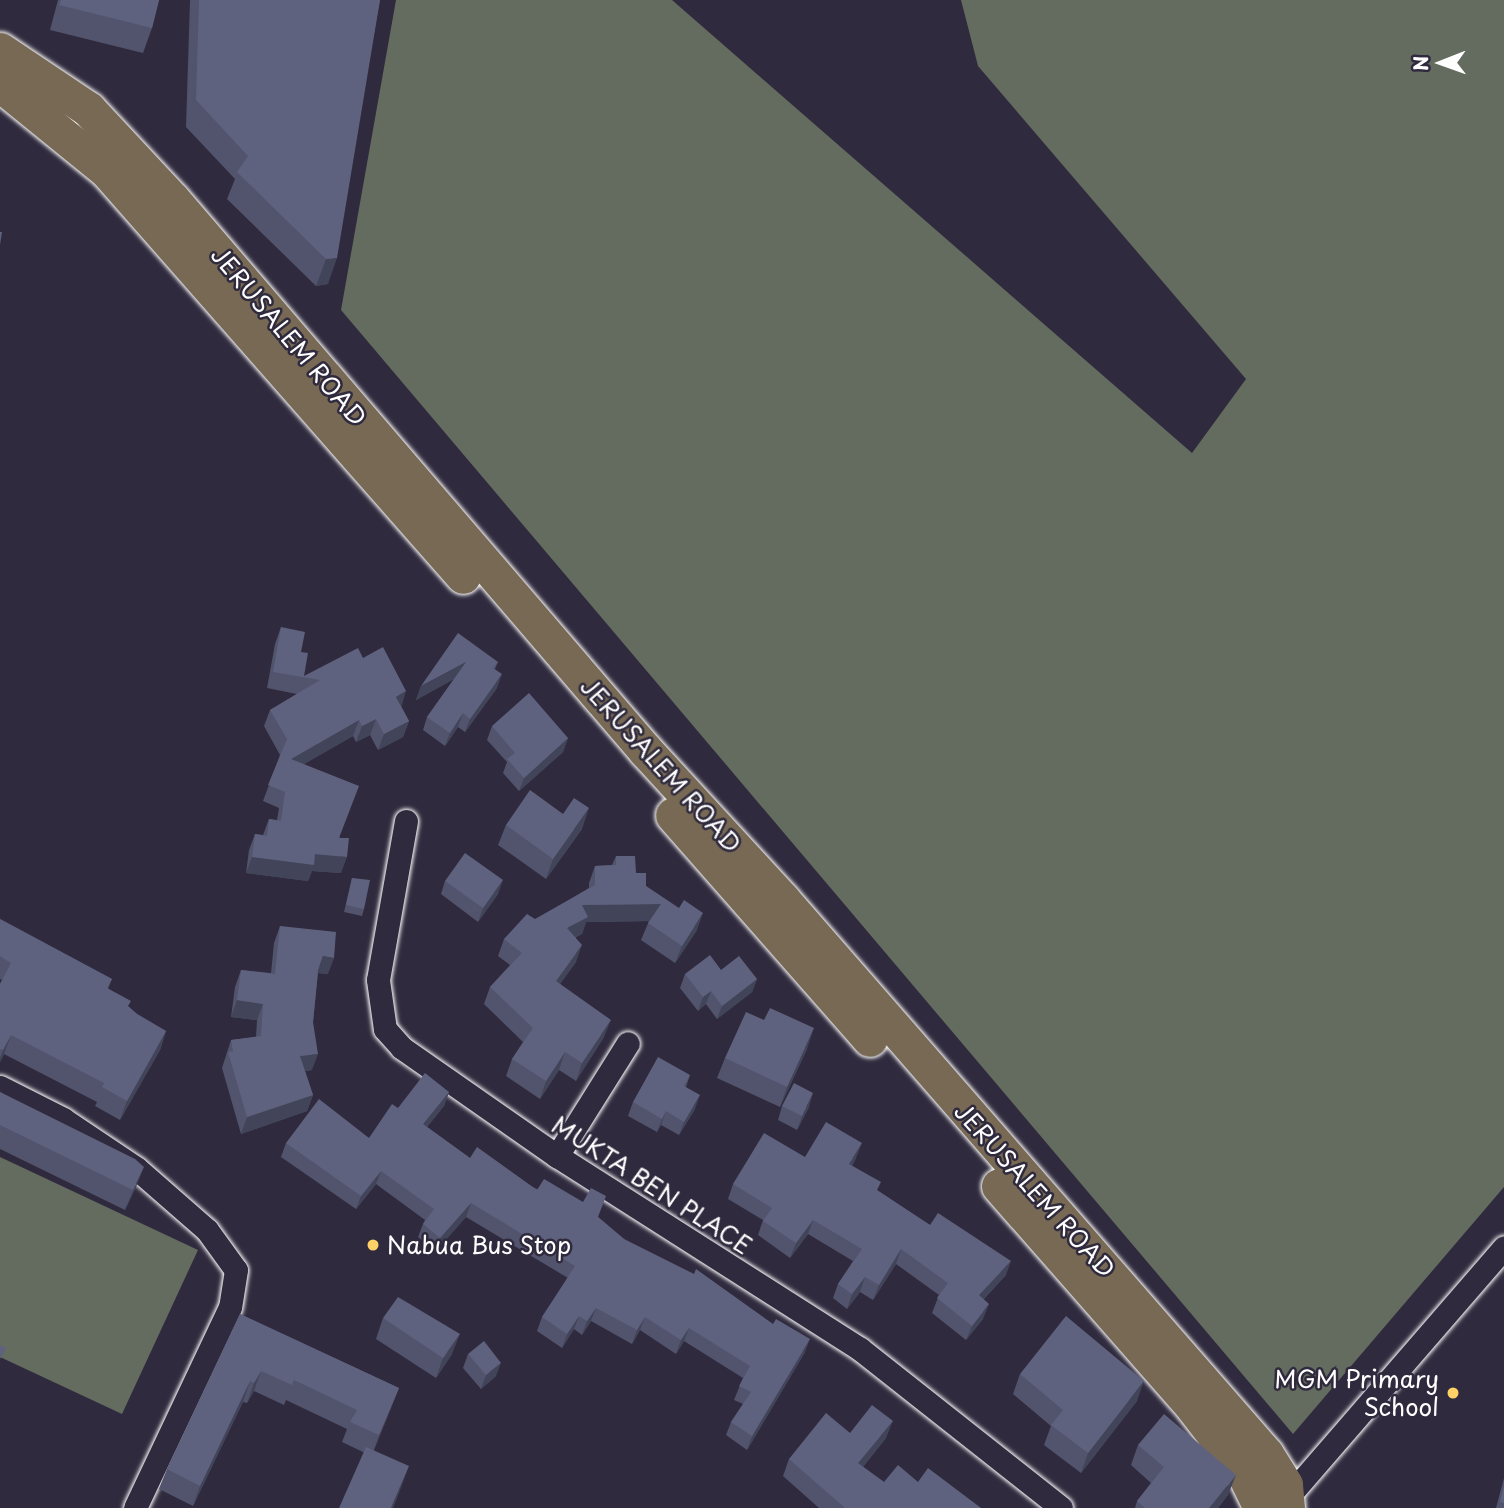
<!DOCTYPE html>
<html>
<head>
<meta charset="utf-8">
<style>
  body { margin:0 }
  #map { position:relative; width:1504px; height:1508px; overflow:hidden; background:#2f2a3d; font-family:"Playpen Sans",sans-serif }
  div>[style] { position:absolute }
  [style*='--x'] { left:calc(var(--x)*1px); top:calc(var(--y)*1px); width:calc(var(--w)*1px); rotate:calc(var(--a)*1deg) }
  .green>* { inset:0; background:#646b5f }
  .roads { filter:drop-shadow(0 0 2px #fff) drop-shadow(0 0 2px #fff) }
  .street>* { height:23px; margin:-11.5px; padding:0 11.5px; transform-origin:11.5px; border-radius:11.5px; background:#2f2a3d }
  .primary>* { height:35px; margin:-17.5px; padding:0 17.5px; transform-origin:17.5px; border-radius:17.5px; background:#776954 }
  .wall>* { inset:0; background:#52546d }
  .shaded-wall>* { inset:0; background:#424559 }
  .building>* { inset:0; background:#5f627f }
  .dots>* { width:19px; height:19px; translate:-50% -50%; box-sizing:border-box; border:4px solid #2f2a3d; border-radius:50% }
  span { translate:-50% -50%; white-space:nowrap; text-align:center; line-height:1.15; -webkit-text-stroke:5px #2f2a3d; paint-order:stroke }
  .street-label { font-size:24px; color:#fff }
  .poi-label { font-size:24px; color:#fff }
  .left { translate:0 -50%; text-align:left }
  .right { translate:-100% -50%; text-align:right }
  .north { position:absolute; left:1406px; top:28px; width:70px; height:70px; -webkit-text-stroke:5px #2f2a3d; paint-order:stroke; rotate:269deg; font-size:19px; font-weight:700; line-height:28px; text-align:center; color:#fff }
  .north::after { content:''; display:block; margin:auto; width:24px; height:32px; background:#fff; clip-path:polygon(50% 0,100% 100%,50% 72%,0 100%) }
</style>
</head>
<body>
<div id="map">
  <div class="green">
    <div style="clip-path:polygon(396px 0,672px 0,1192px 453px,1246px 379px,978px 66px,961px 0,1504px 0,1504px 1187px,1293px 1434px,341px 310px)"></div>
    <div style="clip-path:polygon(0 1157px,198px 1250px,122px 1414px,0 1357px)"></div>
  </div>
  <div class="roads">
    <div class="street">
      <div style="--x:406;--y:821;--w:161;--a:100"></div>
      <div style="--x:378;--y:980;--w:49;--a:81.9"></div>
      <div style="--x:385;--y:1029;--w:25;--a:48"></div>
      <div style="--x:402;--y:1048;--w:189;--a:34.9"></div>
      <div style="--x:557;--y:1156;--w:359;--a:32.5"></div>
      <div style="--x:860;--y:1349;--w:256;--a:38.3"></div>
      <div style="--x:0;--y:1087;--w:71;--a:26.9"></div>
      <div style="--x:63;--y:1119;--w:88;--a:33.9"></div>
      <div style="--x:136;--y:1168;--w:94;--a:41.1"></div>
      <div style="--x:207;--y:1230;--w:49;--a:54.1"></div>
      <div style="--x:236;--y:1270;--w:37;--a:99"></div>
      <div style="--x:230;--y:1307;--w:222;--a:115.3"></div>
      <div style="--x:557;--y:1156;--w:133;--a:-57.9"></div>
      <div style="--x:1280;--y:1506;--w:342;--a:-49.1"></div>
    </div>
    <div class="primary">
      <div style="--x:0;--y:50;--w:106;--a:33.8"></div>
      <div style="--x:88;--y:109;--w:123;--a:47"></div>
      <div style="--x:172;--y:199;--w:728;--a:49.35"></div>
      <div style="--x:646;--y:751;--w:201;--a:47.4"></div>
      <div style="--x:782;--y:899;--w:736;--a:48.91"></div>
      <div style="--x:1266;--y:1454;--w:36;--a:58"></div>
      <div style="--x:1285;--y:1485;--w:23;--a:85"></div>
      <div style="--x:0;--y:84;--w:138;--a:39.1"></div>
      <div style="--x:107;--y:171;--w:539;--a:48.68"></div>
      <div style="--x:673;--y:815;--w:298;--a:48.7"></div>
      <div style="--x:999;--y:1186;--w:294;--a:48.7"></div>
      <div style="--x:1193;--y:1407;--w:86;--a:52.6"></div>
      <div style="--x:1245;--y:1475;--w:37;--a:64"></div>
    </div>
  </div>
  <div class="wall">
    <div style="clip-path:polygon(58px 0,159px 0,152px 28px,143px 53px,50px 30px)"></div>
    <div style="clip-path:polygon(190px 0,380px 0,328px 284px,316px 286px,227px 199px,235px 179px,186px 127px)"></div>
    <div style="clip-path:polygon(281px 627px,301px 652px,304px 676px,363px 658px,401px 706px,409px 721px,403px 737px,378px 750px,370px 735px,356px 742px,353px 736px,304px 764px,340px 838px,341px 873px,312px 871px,308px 881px,246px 873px,249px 850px,255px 834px,263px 835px,269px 819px,277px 820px,279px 808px,263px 801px,280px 755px,264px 726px,270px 710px,297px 694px,267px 688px,275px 644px)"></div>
    <div style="clip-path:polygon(498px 662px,495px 669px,497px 688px,465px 732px,458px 727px,445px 746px,423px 730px,427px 717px,454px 679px,416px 700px,421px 686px)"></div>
    <div style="clip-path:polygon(492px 726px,568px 738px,563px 752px,519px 791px,503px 773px,507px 762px,487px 740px)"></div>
    <div style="clip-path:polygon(506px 825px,582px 829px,546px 879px,498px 845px)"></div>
    <div style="clip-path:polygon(616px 856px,636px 873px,646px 886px,697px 930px,675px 963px,641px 940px,649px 921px,586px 922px,582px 934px,576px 937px,576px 962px,560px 984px,604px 1037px,576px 1081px,559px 1070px,540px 1099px,506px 1076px,512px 1059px,523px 1042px,484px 1004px,490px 987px,510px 965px,498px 956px,504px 939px,589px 888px,589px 883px,595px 866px,612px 865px)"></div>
    <div style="clip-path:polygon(352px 878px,364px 909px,362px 916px,344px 912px)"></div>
    <div style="clip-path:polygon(445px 881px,498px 894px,478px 922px,441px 894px)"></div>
    <div style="clip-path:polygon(0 919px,112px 979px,108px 989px,137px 1014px,166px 1031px,160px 1050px,120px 1120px,95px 1106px,97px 1102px,4px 1054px,0 1062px,0 984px,2px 980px,0 979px)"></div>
    <div style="clip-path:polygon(280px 926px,328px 974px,318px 973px,313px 1022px,312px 1070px,305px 1071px,313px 1095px,307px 1111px,241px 1134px,222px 1068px,231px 1040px,256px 1037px,257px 1020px,231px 1017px,235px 987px,241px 970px,271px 973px,274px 943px)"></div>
    <div style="clip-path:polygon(721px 970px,757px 979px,752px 992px,717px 1019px,706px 1004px,698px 1011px,680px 988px,685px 974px)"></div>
    <div style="clip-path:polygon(764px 1020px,807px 1049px,780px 1107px,717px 1078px,725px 1058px)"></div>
    <div style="clip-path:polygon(690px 1075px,686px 1087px,695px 1109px,679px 1135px,661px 1125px,657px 1132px,628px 1116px,633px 1102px)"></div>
    <div style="clip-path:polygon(0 1092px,136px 1187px,125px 1210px,0 1149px)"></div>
    <div style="clip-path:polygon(449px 1092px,444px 1106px,427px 1127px,470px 1158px,598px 1217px,624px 1239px,805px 1352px,747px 1450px,726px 1435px,731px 1422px,743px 1404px,734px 1400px,743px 1378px,684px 1341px,676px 1354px,640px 1330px,632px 1344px,591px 1321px,582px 1335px,574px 1329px,562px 1348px,537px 1331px,542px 1317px,568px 1278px,466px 1217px,435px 1252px,418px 1237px,423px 1224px,425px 1220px,376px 1184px,356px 1209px,281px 1157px,286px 1143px,369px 1138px,398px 1108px)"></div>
    <div style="clip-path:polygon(782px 1106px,809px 1107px,797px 1130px,778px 1120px)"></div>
    <div style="clip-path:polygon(805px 1157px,856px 1158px,852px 1166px,878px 1191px,1006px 1275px,984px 1299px,983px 1319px,966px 1340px,932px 1313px,939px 1295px,896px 1264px,873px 1300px,860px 1292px,847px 1309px,833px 1298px,838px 1284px,853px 1261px,808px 1234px,790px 1258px,758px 1235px,763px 1220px,728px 1199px,733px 1184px)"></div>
    <div style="clip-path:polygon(240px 1314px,399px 1388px,374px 1450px,399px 1493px,363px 1452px,342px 1442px,347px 1429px,286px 1400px,284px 1405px,254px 1391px,247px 1403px,243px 1402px,193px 1506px,159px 1489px,167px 1469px)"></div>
    <div style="clip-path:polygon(383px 1318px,452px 1354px,436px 1378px,376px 1339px)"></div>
    <div style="clip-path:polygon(468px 1354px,496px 1376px,481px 1389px,463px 1368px)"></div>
    <div style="clip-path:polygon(1020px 1374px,1137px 1401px,1081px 1473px,1044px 1445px,1051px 1426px,1013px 1394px)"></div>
    <div style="clip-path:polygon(850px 1433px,886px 1438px,863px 1467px,884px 1482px,918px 1482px,981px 1508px,819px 1508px,783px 1476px,789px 1459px)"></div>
    <div style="clip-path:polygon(1138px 1445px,1228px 1495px,1218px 1508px,1135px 1508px,1137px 1501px,1151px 1483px,1131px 1465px)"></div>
    <div style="clip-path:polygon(1504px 1478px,1504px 1508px,1496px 1508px)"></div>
  </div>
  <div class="shaded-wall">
    <div style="clip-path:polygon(337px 258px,328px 284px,316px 286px,326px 259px)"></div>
    <div style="clip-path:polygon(466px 662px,461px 675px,416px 700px,421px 686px)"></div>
    <div style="clip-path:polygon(502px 674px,497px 688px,465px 732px,470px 719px)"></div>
    <div style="clip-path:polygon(406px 691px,401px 708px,396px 697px)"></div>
    <div style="clip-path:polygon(463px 713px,458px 727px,445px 746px,450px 733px)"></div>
    <div style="clip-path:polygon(376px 719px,370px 735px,356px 742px,362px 726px)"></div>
    <div style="clip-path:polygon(359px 720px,353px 736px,285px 775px,291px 759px)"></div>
    <div style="clip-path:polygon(409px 721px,403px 737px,378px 750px,384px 734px)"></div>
    <div style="clip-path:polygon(568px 738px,563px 752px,519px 791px,524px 778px)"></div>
    <div style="clip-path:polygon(589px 808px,582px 829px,546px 879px,553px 859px)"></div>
    <div style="clip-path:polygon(315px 854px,347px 857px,341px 873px,312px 871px,308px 881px,246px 873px,252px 857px)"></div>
    <div style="clip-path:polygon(503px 880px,498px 894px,478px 922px,483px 908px)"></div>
    <div style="clip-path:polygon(661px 904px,654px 921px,586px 922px,582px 934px,561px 945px,567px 928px,582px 905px)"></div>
    <div style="clip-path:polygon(703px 913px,697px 930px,675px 963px,682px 946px)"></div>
    <div style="clip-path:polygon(582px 945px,576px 962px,549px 998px,556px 981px)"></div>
    <div style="clip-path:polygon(323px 956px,334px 958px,328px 974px,317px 973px)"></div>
    <div style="clip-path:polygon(757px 979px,752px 992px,717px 1019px,722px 1006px)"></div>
    <div style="clip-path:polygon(711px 991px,706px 1004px,698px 1011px,703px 997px)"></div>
    <div style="clip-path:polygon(237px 1000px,263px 1004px,257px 1020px,231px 1017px)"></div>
    <div style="clip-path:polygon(611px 1020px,604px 1037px,576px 1081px,582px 1063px)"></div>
    <div style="clip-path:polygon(814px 1028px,807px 1049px,780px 1107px,787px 1087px)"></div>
    <div style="clip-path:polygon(166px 1031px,160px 1050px,120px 1120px,127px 1101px)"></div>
    <div style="clip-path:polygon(11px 1035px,4px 1054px,0 1062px,0 1058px,3px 1050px)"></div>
    <div style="clip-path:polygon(565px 1052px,559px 1070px,540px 1099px,546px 1081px)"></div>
    <div style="clip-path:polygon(318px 1054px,312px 1070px,294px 1073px,300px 1056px)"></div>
    <div style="clip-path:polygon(449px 1092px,444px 1106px,418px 1138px,423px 1124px)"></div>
    <div style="clip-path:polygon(813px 1093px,809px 1107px,797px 1130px,802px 1116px)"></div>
    <div style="clip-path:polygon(313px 1095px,307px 1111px,241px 1134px,247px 1117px)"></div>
    <div style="clip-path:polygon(700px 1095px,695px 1109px,679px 1135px,684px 1122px)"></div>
    <div style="clip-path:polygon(666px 1111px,661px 1125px,657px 1132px,662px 1119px)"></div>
    <div style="clip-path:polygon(862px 1143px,856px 1158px,844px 1179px,849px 1164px)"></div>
    <div style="clip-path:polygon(144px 1167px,136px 1187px,125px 1210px,133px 1190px)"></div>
    <div style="clip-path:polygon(381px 1171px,376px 1184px,356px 1209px,361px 1196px)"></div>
    <div style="clip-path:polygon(471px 1203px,466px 1217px,435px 1252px,440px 1238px)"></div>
    <div style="clip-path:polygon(813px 1220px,808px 1234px,790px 1258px,796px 1243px)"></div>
    <div style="clip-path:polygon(901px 1249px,896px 1264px,873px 1300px,879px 1285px)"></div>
    <div style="clip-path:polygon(1011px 1261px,1006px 1275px,974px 1309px,979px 1295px)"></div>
    <div style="clip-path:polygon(865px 1277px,860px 1292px,847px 1309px,852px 1294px)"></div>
    <div style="clip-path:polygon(989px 1304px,983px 1319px,966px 1340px,972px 1326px)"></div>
    <div style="clip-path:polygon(596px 1308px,591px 1321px,582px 1335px,587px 1321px)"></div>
    <div style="clip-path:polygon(579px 1316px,574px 1329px,562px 1348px,567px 1334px)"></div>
    <div style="clip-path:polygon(645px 1317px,640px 1330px,632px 1344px,637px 1330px)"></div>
    <div style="clip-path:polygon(689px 1328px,684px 1341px,676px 1354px,681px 1340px)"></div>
    <div style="clip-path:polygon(460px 1334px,452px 1354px,436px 1378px,443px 1358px)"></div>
    <div style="clip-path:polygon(810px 1339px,805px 1352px,747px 1450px,752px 1436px)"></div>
    <div style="clip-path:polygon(501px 1363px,496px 1376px,481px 1389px,486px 1375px)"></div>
    <div style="clip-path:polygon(261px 1371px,254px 1391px,247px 1403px,254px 1383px)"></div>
    <div style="clip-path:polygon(250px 1381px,243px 1402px,193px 1506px,200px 1486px)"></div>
    <div style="clip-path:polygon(1144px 1381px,1137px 1401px,1081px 1473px,1088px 1453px)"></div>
    <div style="clip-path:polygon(399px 1388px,391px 1408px,372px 1455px,379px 1435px)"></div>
    <div style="clip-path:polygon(893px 1421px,886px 1438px,852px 1480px,858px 1463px)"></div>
    <div style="clip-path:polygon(409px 1466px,399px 1493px,393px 1508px,391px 1508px)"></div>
    <div style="clip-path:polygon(1236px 1475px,1228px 1495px,1218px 1508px,1209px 1508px)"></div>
  </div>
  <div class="building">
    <div style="clip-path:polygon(61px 0,159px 0,152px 28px,59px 5px)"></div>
    <div style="clip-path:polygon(199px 0,380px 0,337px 258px,326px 259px,237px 172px,248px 156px,196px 100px)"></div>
    <div style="clip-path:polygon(0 232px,2px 232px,0 245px)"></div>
    <div style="clip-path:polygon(281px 627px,305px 632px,301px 652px,308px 653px,304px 676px,358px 648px,363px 658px,383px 647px,406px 691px,396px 697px,409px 721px,384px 734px,376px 719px,362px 726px,359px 720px,291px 759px,359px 786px,339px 838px,349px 838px,347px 857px,315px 854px,314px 865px,252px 857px,255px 834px,267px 836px,269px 819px,281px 821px,285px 792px,268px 785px,287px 739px,270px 710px,320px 680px,273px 672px)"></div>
    <div style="clip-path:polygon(458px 633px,498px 662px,493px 668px,502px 674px,470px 719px,463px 713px,450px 733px,427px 717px,466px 662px,421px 686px)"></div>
    <div style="clip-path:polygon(529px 693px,568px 738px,524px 778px,507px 759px,515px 753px,492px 726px)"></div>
    <div style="clip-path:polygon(530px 790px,563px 814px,574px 798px,589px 808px,553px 859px,506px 825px)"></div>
    <div style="clip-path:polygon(465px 853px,503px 880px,483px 908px,445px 881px)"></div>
    <div style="clip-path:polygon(616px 856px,635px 856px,636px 873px,646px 873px,646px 886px,679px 908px,684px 900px,703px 913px,682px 946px,648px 923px,661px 904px,582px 905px,588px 917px,567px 928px,582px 945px,556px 981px,611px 1020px,582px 1063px,565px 1052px,546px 1081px,512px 1059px,533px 1028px,490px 987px,522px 953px,504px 939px,527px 914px,535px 919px,595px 885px,595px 866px,616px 865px)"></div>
    <div style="clip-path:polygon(352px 878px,370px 880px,364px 909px,346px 905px)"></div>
    <div style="clip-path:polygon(0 919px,112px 979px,107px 988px,131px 1001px,128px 1006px,137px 1014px,166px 1031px,127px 1101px,102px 1087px,104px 1083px,11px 1035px,3px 1050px,0 1049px,0 984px,11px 963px,0 956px)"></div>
    <div style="clip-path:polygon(280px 926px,336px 932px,334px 958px,323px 956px,318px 970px,313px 1022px,318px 1054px,300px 1056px,313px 1095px,247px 1117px,228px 1052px,233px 1051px,231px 1040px,261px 1036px,263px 1004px,237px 1000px,241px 970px,275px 974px)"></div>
    <div style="clip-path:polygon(710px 955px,721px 970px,739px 956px,757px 979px,722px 1006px,711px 991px,703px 997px,685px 974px)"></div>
    <div style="clip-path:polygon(770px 1008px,814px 1028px,787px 1087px,725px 1058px,746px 1012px,764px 1020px)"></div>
    <div style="clip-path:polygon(658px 1057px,690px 1075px,684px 1086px,700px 1095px,684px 1122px,666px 1111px,662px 1119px,633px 1102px)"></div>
    <div style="clip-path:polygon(425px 1073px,449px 1092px,423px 1124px,470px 1158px,477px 1147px,537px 1190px,544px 1179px,583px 1202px,591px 1188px,606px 1196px,598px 1217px,624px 1239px,694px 1274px,696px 1269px,773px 1324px,776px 1319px,810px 1339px,752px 1436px,731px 1422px,751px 1392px,739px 1386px,750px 1366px,689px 1328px,681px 1340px,645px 1317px,637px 1330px,596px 1308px,587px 1321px,579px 1316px,567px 1334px,542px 1317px,575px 1266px,471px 1203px,440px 1238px,423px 1224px,434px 1209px,381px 1171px,361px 1196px,286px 1143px,319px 1099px,369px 1138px,392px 1104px,398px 1108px)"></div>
    <div style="clip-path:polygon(794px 1083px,813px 1093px,802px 1116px,782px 1106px)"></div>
    <div style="clip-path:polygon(0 1092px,135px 1159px,144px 1167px,133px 1190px,0 1125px)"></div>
    <div style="clip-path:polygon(826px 1122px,862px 1143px,849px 1164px,881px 1182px,877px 1190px,930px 1225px,938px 1213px,1011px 1261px,979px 1295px,989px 1304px,972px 1326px,937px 1298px,948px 1283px,901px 1249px,879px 1285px,865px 1277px,852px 1294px,838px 1284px,862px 1249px,813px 1220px,796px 1243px,763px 1221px,772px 1208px,733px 1184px,764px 1133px,805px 1157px)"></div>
    <div style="clip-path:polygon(398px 1297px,460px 1334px,443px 1358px,383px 1318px)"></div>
    <div style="clip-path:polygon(240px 1314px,399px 1388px,379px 1435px,350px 1422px,357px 1410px,294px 1380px,292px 1385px,261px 1371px,254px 1383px,250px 1381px,200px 1486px,167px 1469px)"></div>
    <div style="clip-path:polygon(1066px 1316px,1144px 1381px,1088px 1453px,1051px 1425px,1063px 1410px,1020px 1374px)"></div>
    <div style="clip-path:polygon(484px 1341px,501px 1363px,486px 1375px,468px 1354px)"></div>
    <div style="clip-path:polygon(0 1345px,6px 1348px,0 1359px)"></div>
    <div style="clip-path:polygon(872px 1405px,893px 1421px,858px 1463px,884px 1482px,898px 1465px,918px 1482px,928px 1468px,981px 1508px,845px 1508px,789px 1459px,826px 1413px,850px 1433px)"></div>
    <div style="clip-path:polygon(1164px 1414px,1236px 1475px,1209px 1508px,1145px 1508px,1137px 1501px,1164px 1467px,1138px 1445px)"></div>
    <div style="clip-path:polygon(366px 1447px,409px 1466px,391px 1508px,339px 1508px)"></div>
    <div style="clip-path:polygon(1504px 1486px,1504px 1503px,1500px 1502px)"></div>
  </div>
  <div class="dots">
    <div style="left:373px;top:1245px;background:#ffd166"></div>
    <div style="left:1453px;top:1393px;background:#ffd166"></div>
  </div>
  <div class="street-label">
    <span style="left:289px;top:336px;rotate:50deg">JERUSALEM ROAD</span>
    <span style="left:661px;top:765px;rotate:48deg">JERUSALEM ROAD</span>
    <span style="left:652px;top:1185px;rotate:33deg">MUKTA BEN PLACE</span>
    <span style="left:1035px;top:1190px;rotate:48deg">JERUSALEM ROAD</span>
  </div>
  <div class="poi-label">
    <span class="left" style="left:387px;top:1245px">Nabua Bus Stop</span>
    <span class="right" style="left:1439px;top:1393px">MGM Primary<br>School</span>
  </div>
  <div class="north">N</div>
</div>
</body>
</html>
